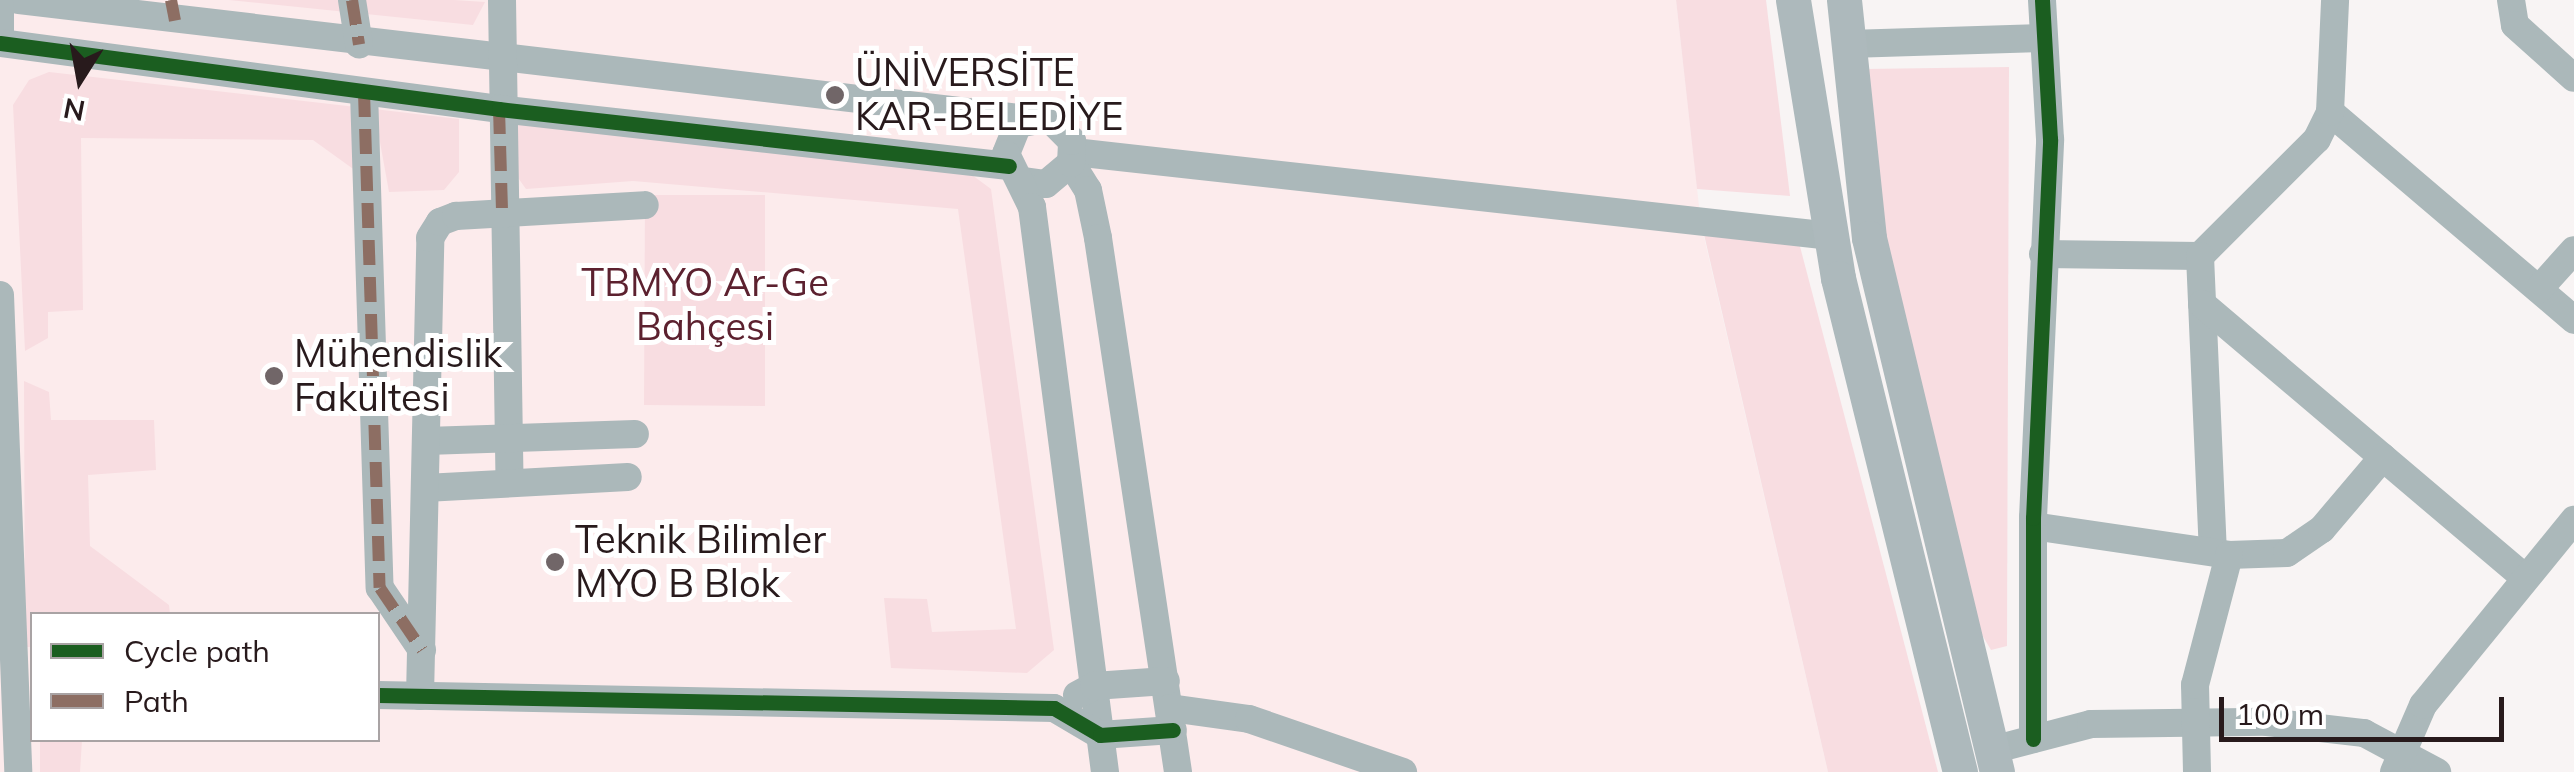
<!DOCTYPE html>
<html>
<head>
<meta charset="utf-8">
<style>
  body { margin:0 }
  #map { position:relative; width:2574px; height:772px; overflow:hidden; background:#f8f4f4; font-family:Mulish,sans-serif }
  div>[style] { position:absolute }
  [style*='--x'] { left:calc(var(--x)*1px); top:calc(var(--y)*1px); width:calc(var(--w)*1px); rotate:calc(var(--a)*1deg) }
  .built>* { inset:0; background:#fcebec }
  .green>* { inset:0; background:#f8dde1 }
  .minor>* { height:28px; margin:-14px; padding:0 14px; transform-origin:14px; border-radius:14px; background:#abb8ba }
  .major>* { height:35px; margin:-17.5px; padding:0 17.5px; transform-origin:17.5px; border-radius:17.5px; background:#adb9bc }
  .quiet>* { height:12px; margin-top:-6px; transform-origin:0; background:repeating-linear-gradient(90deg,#8d6e63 0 25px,transparent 0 37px) }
  .cycleway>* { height:15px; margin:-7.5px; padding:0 7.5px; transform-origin:7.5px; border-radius:7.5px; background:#1b5e20 }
  .dots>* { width:28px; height:28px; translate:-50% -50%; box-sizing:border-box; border:5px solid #fff; border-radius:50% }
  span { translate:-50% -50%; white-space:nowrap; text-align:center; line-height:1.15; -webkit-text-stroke:10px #fff; paint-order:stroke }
  .poi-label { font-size:38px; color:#281a1c }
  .left { translate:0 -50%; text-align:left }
  .park-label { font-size:38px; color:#5c212f }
  .legend { position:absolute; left:30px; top:612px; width:350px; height:130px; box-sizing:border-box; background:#fff; border:2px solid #a9a3a4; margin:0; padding:12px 18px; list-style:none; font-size:30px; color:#281a1c }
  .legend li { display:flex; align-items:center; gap:20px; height:50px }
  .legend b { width:50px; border:2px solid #a9a3a4 }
  .north { position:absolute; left:30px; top:30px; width:100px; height:100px; -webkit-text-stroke:8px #fff; paint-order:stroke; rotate:191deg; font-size:28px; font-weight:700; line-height:40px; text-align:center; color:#281a1c }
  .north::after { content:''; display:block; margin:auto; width:35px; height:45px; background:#281a1c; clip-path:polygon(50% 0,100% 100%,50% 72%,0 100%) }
  .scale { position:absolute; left:2219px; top:697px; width:285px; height:45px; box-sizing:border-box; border:5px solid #281a1c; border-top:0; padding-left:12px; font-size:30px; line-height:35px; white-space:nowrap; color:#281a1c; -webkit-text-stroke:8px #fff; paint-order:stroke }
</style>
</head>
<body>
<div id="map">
  <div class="built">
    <div style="clip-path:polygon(evenodd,0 0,1676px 0,1701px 224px,1828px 772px,0 772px,0 0,32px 614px,378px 614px,378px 740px,32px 740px,32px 614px)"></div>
  </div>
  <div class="green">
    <div style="clip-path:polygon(229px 0,454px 0,485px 2px,473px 25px)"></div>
    <div style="clip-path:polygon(1676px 0,1766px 0,1790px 196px,1697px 189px)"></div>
    <div style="clip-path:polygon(2009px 67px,2007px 646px,1991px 650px,1978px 628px,1893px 287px,1864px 69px)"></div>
    <div style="clip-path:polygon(49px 72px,356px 107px,356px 171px,313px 140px,81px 138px,83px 310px,48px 312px,48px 338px,25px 351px,13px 105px,29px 80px)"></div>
    <div style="clip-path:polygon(374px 109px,459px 119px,459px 172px,444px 190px,389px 192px)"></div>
    <div style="clip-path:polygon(506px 123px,968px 172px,991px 189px,1054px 650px,1027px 673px,891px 668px,884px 598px,927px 599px,932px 632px,1016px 629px,958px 209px,633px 181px,526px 189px,516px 175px)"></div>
    <div style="clip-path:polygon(645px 195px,765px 195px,765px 406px,644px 405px)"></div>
    <div style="clip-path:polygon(1703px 230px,1797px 235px,1938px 772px,1828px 772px)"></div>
    <div style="clip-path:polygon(24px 381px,49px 392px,51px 420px,154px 420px,156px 470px,88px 475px,90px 546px,169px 605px,170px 614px,32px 614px,32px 647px,25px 647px)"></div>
    <div style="clip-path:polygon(40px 740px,82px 740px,80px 772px,40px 772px)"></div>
  </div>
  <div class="minor">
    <div style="--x:19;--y:0;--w:1015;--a:6.73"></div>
    <div style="--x:352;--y:0;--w:45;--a:81"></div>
    <div style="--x:502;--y:0;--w:483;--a:89.1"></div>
    <div style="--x:2511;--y:0;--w:25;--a:81"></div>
    <div style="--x:2515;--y:25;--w:79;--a:41.9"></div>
    <div style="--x:0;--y:7;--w:27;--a:90"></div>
    <div style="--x:0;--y:43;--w:503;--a:7.53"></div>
    <div style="--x:499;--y:109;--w:513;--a:6.38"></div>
    <div style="--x:1849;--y:44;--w:195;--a:-1.8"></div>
    <div style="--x:364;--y:92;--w:496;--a:88.2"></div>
    <div style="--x:380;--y:588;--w:75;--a:55.9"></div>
    <div style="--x:2330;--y:112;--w:321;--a:40.4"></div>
    <div style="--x:1074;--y:152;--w:762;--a:6.33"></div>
    <div style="--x:1071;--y:163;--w:32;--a:58"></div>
    <div style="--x:1088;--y:190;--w:49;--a:78.2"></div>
    <div style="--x:1098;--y:238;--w:540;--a:81.48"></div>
    <div style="--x:1024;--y:181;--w:22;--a:8"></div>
    <div style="--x:1046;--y:184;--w:33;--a:-40"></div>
    <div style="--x:1071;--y:163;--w:22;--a:-87"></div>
    <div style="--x:1072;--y:141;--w:33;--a:-135"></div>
    <div style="--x:1049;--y:118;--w:32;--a:169"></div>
    <div style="--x:1018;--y:124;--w:32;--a:112"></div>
    <div style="--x:1006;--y:154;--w:59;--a:63.9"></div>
    <div style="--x:1032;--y:207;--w:570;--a:82.64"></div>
    <div style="--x:2043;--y:254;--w:157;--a:0.7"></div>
    <div style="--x:2200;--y:256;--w:165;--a:-45"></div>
    <div style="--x:2317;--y:139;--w:30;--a:-64"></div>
    <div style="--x:2330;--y:112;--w:112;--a:-87.4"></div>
    <div style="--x:2200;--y:256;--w:296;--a:87.5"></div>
    <div style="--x:2539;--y:289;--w:52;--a:-48.1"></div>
    <div style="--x:0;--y:295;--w:477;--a:87.8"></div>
    <div style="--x:2202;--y:304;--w:422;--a:40.3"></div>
    <div style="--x:426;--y:441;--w:209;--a:-1.9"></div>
    <div style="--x:425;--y:488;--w:203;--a:-3.1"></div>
    <div style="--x:2033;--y:526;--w:198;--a:8.4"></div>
    <div style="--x:2229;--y:555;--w:58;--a:-2"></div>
    <div style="--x:2287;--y:553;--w:42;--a:-34.4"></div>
    <div style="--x:2322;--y:529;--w:94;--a:-49.7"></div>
    <div style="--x:378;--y:695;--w:676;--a:1.1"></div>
    <div style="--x:1054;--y:708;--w:53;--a:30.4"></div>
    <div style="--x:1100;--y:735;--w:73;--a:-3.9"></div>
    <div style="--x:1077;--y:695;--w:19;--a:-28"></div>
    <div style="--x:1094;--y:686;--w:72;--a:-4"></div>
    <div style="--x:420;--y:696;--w:458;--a:-88.7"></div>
    <div style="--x:430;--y:238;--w:19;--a:-58"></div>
    <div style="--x:440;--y:222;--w:17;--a:-21"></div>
    <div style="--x:456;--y:216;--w:189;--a:-3.3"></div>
    <div style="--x:1170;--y:708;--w:80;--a:7.9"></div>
    <div style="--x:1249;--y:719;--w:163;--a:19"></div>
    <div style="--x:2033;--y:739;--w:221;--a:-90"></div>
    <div style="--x:2033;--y:518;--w:379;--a:-87.4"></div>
    <div style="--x:2050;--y:139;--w:139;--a:-93.3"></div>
    <div style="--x:1992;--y:750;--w:102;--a:-14.7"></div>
    <div style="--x:2091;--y:724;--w:176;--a:-0.7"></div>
    <div style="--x:2267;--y:722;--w:98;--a:6.5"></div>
    <div style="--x:2364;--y:733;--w:83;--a:28.1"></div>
    <div style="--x:2197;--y:772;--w:87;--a:-91.3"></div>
    <div style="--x:2195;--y:685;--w:134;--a:-75.3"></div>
    <div style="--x:2394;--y:772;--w:73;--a:-66.6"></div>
    <div style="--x:2423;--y:705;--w:239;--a:-50.8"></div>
  </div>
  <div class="major">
    <div style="--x:1793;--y:0;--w:282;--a:80.8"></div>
    <div style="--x:1838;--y:278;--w:509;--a:76.13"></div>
    <div style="--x:1844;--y:0;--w:239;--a:84"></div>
    <div style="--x:1869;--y:238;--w:549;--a:76.52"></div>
  </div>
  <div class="quiet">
    <div style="--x:171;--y:0;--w:21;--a:79"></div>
    <div style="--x:352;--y:0;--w:45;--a:81"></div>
    <div style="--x:364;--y:92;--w:496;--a:88.2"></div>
    <div style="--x:380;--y:588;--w:75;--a:55.9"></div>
    <div style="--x:499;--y:109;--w:104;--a:88.3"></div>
  </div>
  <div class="cycleway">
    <div style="--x:0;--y:43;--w:503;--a:7.53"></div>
    <div style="--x:499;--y:109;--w:513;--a:6.38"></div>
    <div style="--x:378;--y:695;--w:676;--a:1.1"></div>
    <div style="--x:1054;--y:708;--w:53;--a:30.4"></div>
    <div style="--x:1100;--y:735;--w:73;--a:-3.9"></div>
    <div style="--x:2033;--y:739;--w:221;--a:-90"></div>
    <div style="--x:2033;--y:518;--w:379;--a:-87.4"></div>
    <div style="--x:2050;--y:139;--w:139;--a:-93.3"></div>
  </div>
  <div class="dots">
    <div style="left:835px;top:95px;background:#716668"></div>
    <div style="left:274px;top:376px;background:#716668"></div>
    <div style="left:555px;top:562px;background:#716668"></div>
  </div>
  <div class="poi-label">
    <span class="left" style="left:855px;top:95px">ÜNİVERSİTE<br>KAR-BELEDİYE</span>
    <span class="left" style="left:294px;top:376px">Mühendislik<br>Fakültesi</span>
    <span class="left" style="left:575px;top:562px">Teknik Bilimler<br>MYO B Blok</span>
  </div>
  <div class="park-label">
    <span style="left:705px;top:305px">TBMYO Ar-Ge<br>Bahçesi</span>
  </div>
  <ul class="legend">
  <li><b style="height:12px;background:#1b5e20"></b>Cycle path</li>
  <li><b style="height:12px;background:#8d6e63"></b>Path</li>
  </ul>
  <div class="north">N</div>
  <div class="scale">100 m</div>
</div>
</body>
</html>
